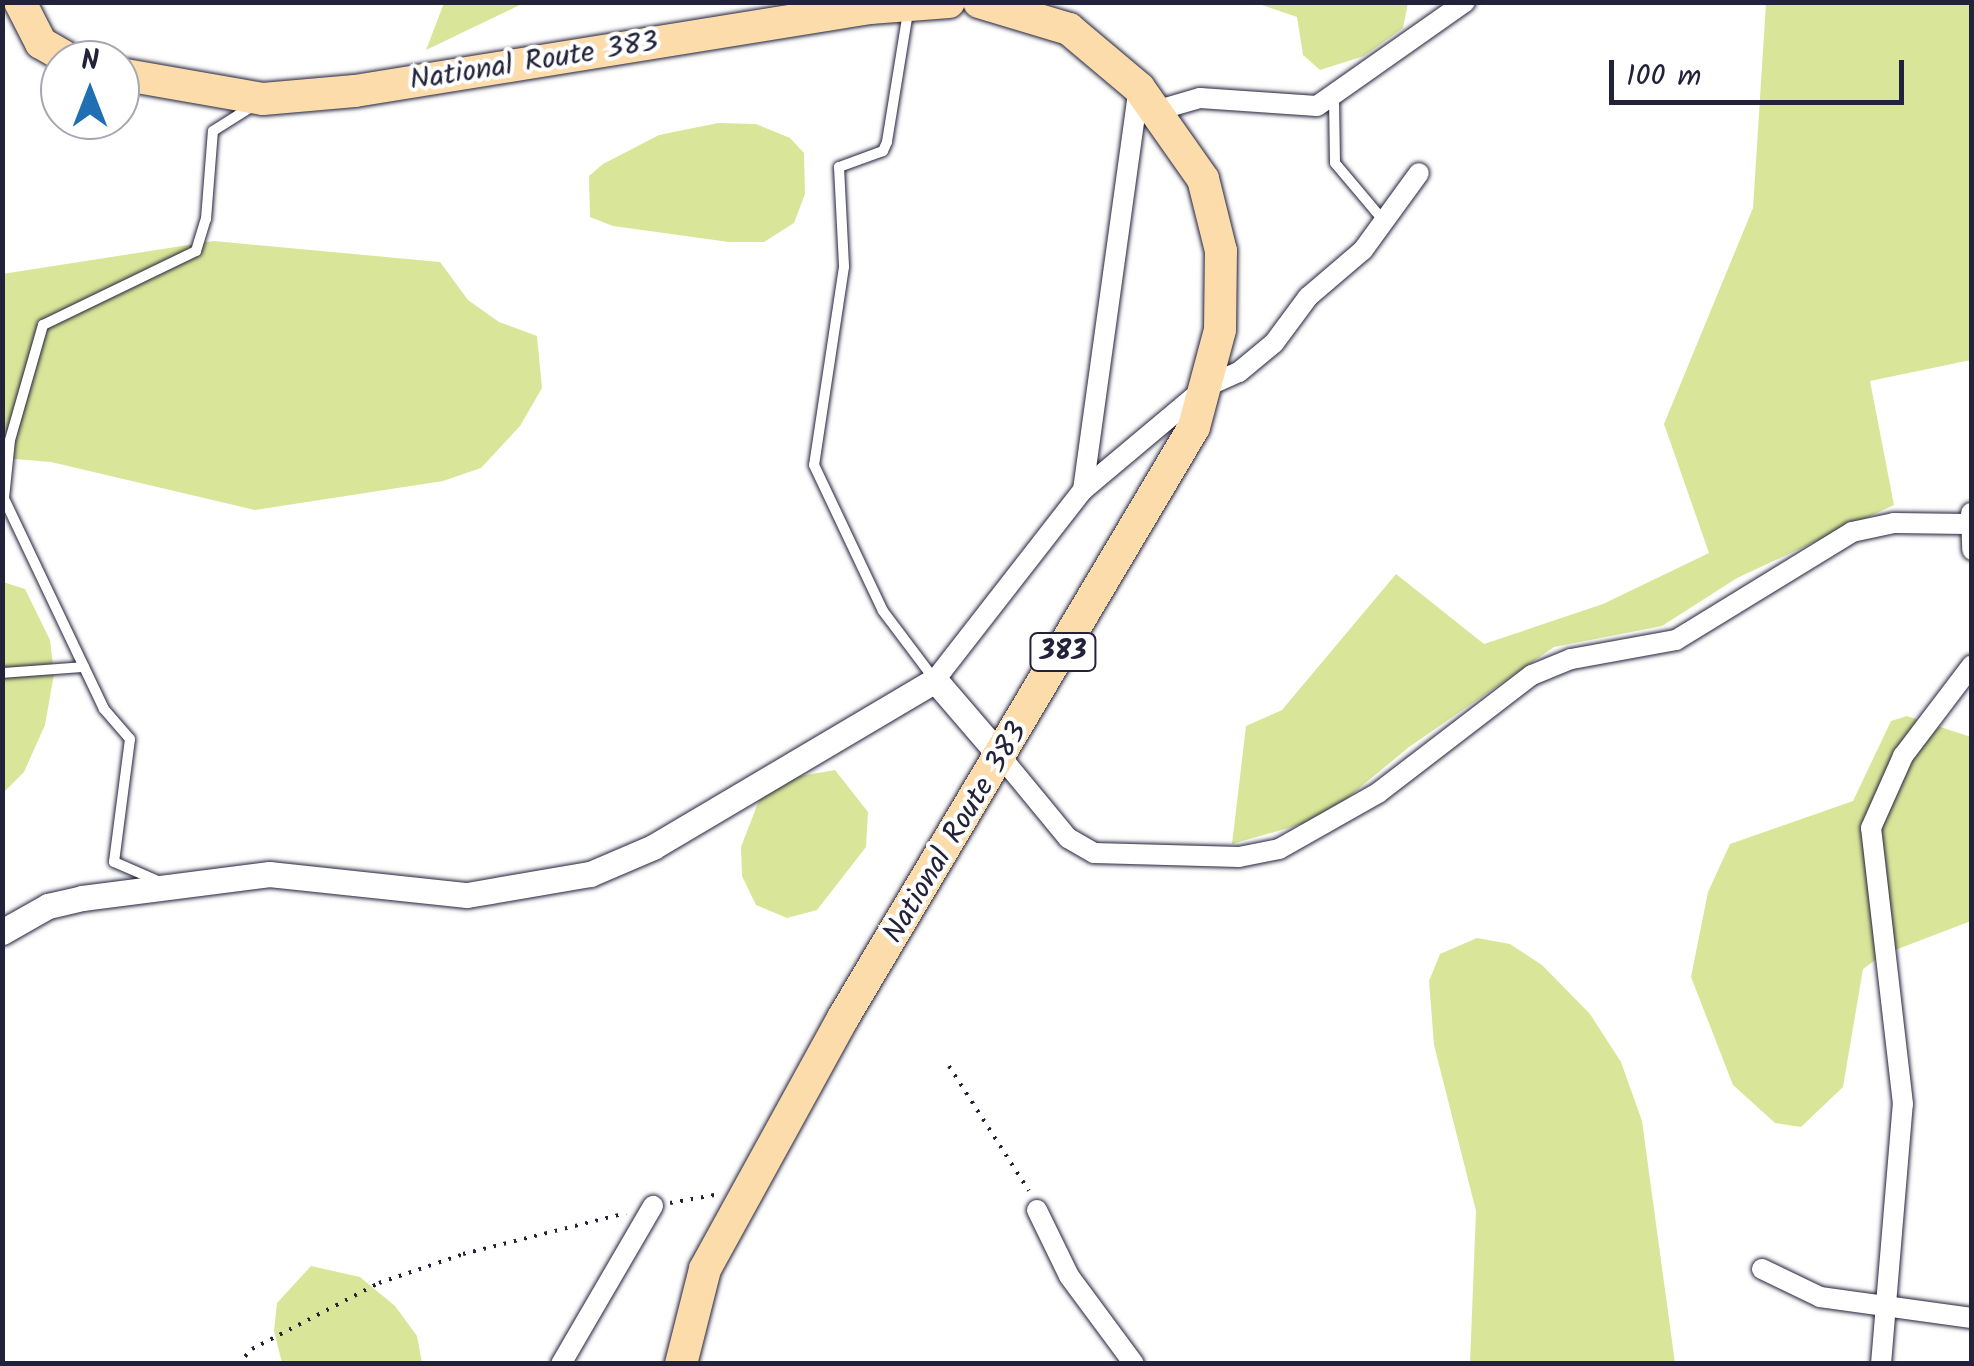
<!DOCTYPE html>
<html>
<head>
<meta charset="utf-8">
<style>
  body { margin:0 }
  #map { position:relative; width:1974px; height:1366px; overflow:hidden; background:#fff; font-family:Kalam,sans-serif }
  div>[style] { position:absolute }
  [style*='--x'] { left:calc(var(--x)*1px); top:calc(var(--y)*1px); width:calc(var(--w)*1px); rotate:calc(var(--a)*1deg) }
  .green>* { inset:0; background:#d9e699 }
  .path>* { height:4px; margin-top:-2px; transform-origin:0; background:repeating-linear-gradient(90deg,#22223b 0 2.5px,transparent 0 10.5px) }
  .roads { filter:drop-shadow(0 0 2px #22223b) drop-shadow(0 0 2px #22223b) }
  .service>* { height:10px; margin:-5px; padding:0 5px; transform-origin:5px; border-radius:5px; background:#fff }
  .minor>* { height:20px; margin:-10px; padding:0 10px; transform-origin:10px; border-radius:10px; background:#fff }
  .tertiary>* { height:25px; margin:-12.5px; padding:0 12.5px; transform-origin:12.5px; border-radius:12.5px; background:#fff }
  .trunk>* { height:32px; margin:-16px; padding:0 16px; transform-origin:16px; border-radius:16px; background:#fddcac }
  span { translate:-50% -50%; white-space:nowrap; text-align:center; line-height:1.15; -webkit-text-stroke:8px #fff; paint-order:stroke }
  .shield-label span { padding:2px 8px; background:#fff; border:2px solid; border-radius:8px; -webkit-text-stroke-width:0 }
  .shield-label { font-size:28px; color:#22223b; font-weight:700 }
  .street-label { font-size:30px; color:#22223b }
  .frame { position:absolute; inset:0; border:5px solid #22223b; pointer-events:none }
  .north { position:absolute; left:40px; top:40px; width:100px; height:100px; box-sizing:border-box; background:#fff; border:2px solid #a7a7b1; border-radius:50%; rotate:0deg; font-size:28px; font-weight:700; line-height:40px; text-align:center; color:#22223b }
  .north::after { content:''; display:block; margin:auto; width:35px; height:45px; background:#1f6fb2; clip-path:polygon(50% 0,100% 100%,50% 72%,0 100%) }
  .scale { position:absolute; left:1609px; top:60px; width:295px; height:45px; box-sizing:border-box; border:5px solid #22223b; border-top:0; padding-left:12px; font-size:30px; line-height:35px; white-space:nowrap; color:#22223b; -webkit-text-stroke:8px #fff; paint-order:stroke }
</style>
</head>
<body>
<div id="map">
  <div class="green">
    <div style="clip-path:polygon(444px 3px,444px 2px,524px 3px,426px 50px)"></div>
    <div style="clip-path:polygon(1256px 3px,1408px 3px,1403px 28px,1364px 56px,1320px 70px,1303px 55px,1297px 17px)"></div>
    <div style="clip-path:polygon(1766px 3px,1971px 3px,1971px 360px,1870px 381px,1894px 505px,1737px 578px,1662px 626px,1554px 647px,1409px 747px,1323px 818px,1232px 844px,1246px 726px,1282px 710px,1396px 574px,1484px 644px,1603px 604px,1709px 553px,1664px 424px,1753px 208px)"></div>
    <div style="clip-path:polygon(718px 123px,756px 124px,790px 138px,804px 153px,805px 194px,794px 223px,764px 242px,729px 242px,613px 226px,590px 217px,589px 176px,603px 164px,659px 135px)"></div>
    <div style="clip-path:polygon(214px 241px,440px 262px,468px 300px,499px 322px,537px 336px,542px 388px,520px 426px,481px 468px,443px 481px,255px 510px,51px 462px,3px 458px,2px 274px)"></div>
    <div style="clip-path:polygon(3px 582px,25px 589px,50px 640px,54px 674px,45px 725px,24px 772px,3px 793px)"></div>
    <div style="clip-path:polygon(1907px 716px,1971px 737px,1971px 921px,1882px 955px,1863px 969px,1843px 1087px,1801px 1127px,1775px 1123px,1733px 1085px,1691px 977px,1708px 892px,1730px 844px,1853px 801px,1891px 721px)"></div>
    <div style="clip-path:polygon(835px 770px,868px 812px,866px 847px,817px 910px,787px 918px,756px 905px,742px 876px,741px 847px,766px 782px)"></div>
    <div style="clip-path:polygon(1477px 938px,1510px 944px,1542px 965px,1590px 1014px,1621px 1062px,1642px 1121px,1675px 1363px,1470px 1363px,1476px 1211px,1434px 1045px,1429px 981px,1440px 954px)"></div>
    <div style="clip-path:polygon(311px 1266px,360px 1277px,395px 1306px,417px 1336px,422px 1363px,282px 1363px,274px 1331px,277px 1303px)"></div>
  </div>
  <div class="path">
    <div style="--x:949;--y:1066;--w:148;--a:57.4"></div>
    <div style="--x:670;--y:1203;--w:45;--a:-10.3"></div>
    <div style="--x:238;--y:1364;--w:21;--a:-47"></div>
    <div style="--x:252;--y:1349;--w:143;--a:-27.5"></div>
    <div style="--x:379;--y:1283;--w:89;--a:-19"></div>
    <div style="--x:463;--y:1254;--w:168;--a:-14.1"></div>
  </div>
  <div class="roads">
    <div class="service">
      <div style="--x:908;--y:12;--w:132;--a:99.2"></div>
      <div style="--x:887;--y:142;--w:10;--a:114"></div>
      <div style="--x:883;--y:151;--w:47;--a:160"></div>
      <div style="--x:839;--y:167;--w:100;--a:87.1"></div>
      <div style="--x:844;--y:267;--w:200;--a:98.6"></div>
      <div style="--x:814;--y:465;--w:161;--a:64.7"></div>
      <div style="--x:883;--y:611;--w:86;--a:53"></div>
      <div style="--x:1334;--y:99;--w:64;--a:89.1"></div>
      <div style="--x:1335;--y:163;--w:75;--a:49.9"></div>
      <div style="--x:2;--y:673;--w:82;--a:-4.2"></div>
      <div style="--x:158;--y:881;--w:48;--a:-156.6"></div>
      <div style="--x:114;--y:862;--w:124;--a:-82.6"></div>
      <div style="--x:130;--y:739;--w:40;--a:-131"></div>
      <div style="--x:104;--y:709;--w:233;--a:-115.4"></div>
      <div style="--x:4;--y:498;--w:58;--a:-84.1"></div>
      <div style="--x:10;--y:440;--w:120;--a:-74"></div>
      <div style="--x:43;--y:325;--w:170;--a:-25.8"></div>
      <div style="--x:196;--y:251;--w:34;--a:-73"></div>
      <div style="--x:206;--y:219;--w:88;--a:-85.5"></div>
      <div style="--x:213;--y:131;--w:45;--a:-32.3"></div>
    </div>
    <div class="minor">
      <div style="--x:1155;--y:111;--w:47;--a:-16.1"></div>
      <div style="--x:1200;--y:98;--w:117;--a:3.9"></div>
      <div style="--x:1317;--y:106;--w:181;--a:-35.1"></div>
      <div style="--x:1083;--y:490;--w:406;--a:-82.1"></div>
      <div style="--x:1971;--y:513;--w:37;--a:88"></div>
      <div style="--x:935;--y:680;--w:241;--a:-52.1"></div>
      <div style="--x:1083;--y:490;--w:162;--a:-40"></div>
      <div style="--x:1207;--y:386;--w:35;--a:-24"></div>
      <div style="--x:1239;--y:372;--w:45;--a:-39.6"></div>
      <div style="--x:1274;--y:343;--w:57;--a:-53.5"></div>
      <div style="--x:1308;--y:297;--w:72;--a:-40.5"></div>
      <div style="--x:1363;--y:250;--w:95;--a:-54"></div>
      <div style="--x:1002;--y:758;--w:104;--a:50.5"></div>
      <div style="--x:1068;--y:838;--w:30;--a:30"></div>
      <div style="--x:1094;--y:853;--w:145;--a:1.6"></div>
      <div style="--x:1239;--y:857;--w:41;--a:-11.3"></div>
      <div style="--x:1279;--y:849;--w:114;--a:-29.5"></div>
      <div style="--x:1378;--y:793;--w:194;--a:-37.5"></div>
      <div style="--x:1532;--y:675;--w:42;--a:-22.3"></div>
      <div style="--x:1571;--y:659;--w:107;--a:-10.3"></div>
      <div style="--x:1676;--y:640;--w:206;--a:-31.5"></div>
      <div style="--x:1852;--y:532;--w:43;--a:-12.1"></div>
      <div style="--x:1894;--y:523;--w:73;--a:0.8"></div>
      <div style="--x:1037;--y:1210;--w:73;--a:64.1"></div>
      <div style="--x:1069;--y:1276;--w:109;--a:53.5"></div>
      <div style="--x:1762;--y:1269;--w:64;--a:25.8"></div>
      <div style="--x:1820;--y:1297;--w:153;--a:7.9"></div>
      <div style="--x:561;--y:1364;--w:183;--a:-59.8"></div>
      <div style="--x:1881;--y:1364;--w:261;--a:-85.2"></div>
      <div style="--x:1903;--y:1104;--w:278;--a:-96.6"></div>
      <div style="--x:1871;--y:828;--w:79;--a:-66"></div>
      <div style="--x:1903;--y:756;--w:114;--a:-52.8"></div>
    </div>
    <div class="tertiary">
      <div style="--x:2;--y:932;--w:53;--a:-29.5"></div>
      <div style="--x:48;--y:906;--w:35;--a:-13"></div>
      <div style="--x:82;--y:898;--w:189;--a:-7.3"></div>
      <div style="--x:269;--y:874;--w:199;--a:6.1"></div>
      <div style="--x:467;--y:895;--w:125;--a:-9.7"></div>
      <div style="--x:590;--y:874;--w:69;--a:-23.2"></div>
      <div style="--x:653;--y:847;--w:328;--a:-30.6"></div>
      <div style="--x:935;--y:680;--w:103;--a:49.3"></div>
    </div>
    <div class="trunk">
      <div style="--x:20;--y:2;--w:46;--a:62.9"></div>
      <div style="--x:41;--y:43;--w:34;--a:30"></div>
      <div style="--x:120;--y:74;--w:145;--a:9.9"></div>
      <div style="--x:263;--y:99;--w:92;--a:-5"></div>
      <div style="--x:355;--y:91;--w:522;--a:-9.16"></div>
      <div style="--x:870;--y:8;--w:79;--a:-4.3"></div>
      <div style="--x:681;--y:1364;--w:98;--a:-75.8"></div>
      <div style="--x:705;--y:1269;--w:286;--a:-61.2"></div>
      <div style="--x:843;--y:1018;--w:687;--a:-59.29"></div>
      <div style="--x:1194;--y:427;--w:100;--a:-75"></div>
      <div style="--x:1220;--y:330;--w:79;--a:-89.3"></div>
      <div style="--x:1221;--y:251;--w:74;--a:-104"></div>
      <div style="--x:1203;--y:179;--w:111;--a:-125.1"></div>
      <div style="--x:1139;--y:88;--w:92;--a:-139.9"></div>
      <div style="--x:1069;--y:29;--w:94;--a:-163.3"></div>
    </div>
  </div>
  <div class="shield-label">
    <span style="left:1063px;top:652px">383</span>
  </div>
  <div class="street-label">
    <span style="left:534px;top:62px;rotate:-9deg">National Route 383</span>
    <span style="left:956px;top:833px;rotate:-59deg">National Route 383</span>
  </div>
  <div class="frame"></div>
  <div class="north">N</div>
  <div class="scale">100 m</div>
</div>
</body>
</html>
